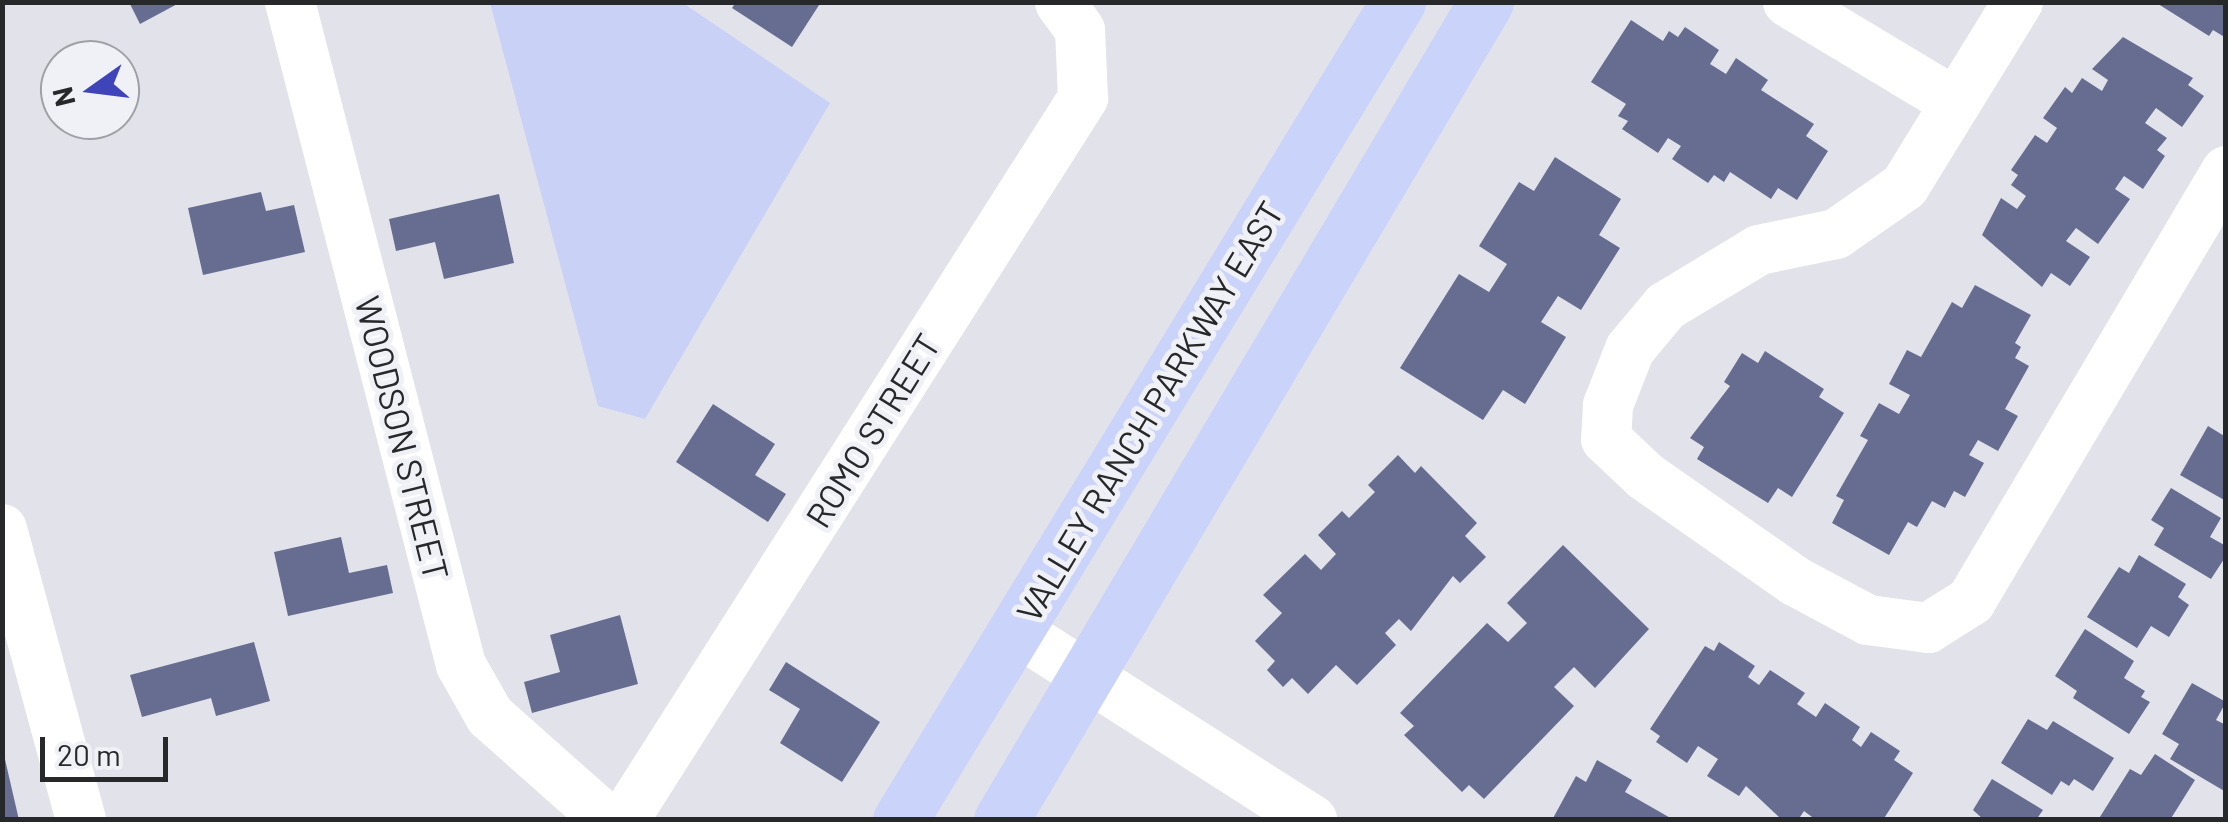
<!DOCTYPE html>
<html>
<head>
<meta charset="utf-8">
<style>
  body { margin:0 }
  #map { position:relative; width:2228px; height:822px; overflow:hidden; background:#e2e3ea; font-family:Barlow,sans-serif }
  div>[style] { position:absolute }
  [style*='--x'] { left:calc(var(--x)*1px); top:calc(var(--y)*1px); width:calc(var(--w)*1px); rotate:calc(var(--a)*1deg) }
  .green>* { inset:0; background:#c9d2f6 }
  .building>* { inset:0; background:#666d91 }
  .minor>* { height:50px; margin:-25px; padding:0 25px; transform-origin:25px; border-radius:25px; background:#fff }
  .major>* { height:55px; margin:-27.5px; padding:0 27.5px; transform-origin:27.5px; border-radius:27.5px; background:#cad3f9 }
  span { translate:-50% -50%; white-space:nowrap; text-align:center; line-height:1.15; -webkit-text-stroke:10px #eff1f7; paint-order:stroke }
  .street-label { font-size:35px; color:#27282a }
  .frame { position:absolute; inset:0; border:5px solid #27282a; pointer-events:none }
  .north { position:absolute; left:40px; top:40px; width:100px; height:100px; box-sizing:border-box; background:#eff1f7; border:2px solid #9fa1a5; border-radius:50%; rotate:256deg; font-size:28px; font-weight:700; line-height:40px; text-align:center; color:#27282a }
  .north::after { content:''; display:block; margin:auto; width:35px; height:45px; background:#3f44b9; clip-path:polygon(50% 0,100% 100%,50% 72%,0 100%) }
  .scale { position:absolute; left:40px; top:737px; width:128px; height:45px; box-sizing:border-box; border:5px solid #27282a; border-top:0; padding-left:12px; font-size:30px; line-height:35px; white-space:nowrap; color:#27282a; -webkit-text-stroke:8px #eff1f7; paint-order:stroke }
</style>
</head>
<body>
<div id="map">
  <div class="green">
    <div style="clip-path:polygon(490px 3px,683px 3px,830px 103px,645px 419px,598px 406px)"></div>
  </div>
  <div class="building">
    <div style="clip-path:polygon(129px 2px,181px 2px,140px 24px)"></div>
    <div style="clip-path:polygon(736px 2px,821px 2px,792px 47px,732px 8px)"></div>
    <div style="clip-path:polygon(2155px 2px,2226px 2px,2226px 38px,2213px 30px,2209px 36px)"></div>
    <div style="clip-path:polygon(1631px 20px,1663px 41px,1669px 31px,1678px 37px,1685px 27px,1719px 50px,1710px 64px,1726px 74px,1736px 58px,1768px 80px,1761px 90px,1814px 124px,1806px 136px,1828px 151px,1797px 200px,1778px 188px,1771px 199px,1730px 172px,1724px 182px,1714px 175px,1708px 183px,1672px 159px,1681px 146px,1668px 138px,1658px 153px,1622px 129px,1628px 121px,1618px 116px,1626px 104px,1591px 82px)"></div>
    <div style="clip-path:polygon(2123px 37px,2193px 78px,2188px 85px,2204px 96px,2182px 127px,2156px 108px,2145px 123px,2167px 138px,2157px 150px,2165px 156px,2143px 189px,2124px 176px,2115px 189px,2130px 199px,2098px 244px,2076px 228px,2066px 241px,2090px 257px,2070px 286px,2051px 273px,2042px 287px,1982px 235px,2001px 198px,2017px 209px,2026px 196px,2011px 185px,2018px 175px,2011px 170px,2035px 135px,2047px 143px,2057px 128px,2043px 118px,2065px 87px,2072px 93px,2082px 78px,2102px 91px,2108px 80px,2092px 69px)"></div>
    <div style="clip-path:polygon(1555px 157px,1621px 199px,1599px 235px,1620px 248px,1581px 310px,1558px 296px,1541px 322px,1566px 337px,1525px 404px,1503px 390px,1483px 420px,1400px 368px,1459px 274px,1489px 292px,1507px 264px,1479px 246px,1519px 182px,1534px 191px)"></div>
    <div style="clip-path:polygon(261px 192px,266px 211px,294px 205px,305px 252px,203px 275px,188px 208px)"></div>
    <div style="clip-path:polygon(499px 194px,514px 263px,444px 279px,435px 242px,396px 251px,389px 219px)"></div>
    <div style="clip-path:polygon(1975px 285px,2031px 315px,2015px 343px,2021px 347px,2015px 358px,2029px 366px,2005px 409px,2018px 416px,1998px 451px,1978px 440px,1969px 455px,1984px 463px,1965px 497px,1954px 491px,1945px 508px,1932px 501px,1917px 527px,1908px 522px,1889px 555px,1832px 523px,1844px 500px,1836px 496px,1868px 440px,1860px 436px,1879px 403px,1899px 414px,1910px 395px,1889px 384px,1907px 350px,1921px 357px,1952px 302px,1962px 308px)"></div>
    <div style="clip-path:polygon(1765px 351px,1824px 389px,1819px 397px,1844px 413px,1792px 497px,1778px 488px,1768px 503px,1697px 459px,1704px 447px,1690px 438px,1730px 386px,1724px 382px,1742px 353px,1758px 363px)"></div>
    <div style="clip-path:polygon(713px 404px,775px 444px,755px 475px,786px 494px,768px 522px,676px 462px)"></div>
    <div style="clip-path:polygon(2208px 426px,2226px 437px,2226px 501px,2180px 475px)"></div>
    <div style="clip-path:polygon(1398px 455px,1415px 473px,1421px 466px,1477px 523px,1465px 536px,1486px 557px,1460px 583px,1453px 576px,1411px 631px,1399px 619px,1385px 633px,1396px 645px,1357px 685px,1336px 665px,1308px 694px,1292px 678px,1283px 687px,1267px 670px,1275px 661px,1255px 641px,1282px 613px,1263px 595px,1305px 554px,1321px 570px,1336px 554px,1318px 535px,1342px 511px,1349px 518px,1375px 492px,1368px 485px)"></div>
    <div style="clip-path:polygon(2171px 488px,2221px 518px,2210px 537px,2226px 546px,2226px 556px,2211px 579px,2154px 545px,2164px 528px,2151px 520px)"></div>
    <div style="clip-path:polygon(341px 537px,349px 573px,387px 565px,393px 593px,288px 616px,274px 552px)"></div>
    <div style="clip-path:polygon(1563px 545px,1649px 629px,1595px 688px,1574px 667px,1554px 687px,1574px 706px,1484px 799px,1469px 785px,1462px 792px,1404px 735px,1414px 726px,1400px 713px,1487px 623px,1508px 642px,1527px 623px,1507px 603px)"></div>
    <div style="clip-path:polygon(2139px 555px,2186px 584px,2178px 597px,2189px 605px,2169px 637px,2151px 626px,2137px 648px,2087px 617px,2119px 567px,2129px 573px)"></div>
    <div style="clip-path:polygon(620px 615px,638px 684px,532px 713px,524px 682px,560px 672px,550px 635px)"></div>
    <div style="clip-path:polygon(2085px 629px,2134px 661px,2124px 678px,2145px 691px,2141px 697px,2150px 702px,2129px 734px,2073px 698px,2077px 691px,2055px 676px)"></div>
    <div style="clip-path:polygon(254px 642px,270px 701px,216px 716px,211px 698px,142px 717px,130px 675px)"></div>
    <div style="clip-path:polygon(1719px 642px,1755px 666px,1748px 677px,1759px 685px,1770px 670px,1805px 693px,1797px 704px,1816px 717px,1825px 703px,1860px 727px,1852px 740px,1861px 747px,1871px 732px,1900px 751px,1894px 760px,1913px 773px,1883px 820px,1816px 820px,1804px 811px,1798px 820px,1782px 820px,1746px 786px,1739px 796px,1707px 776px,1718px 759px,1698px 746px,1687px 763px,1656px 742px,1660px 736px,1650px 729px,1705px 646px,1714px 651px)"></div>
    <div style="clip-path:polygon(786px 662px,880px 722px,842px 782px,780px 743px,800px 709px,769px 690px)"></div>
    <div style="clip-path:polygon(2192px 683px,2226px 702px,2216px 720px,2226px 725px,2226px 792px,2170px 759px,2179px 744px,2162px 734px)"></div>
    <div style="clip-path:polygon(2028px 719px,2047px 730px,2053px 721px,2114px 758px,2093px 791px,2074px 779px,2069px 786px,2061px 781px,2052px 795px,2001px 763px)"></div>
    <div style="clip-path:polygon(2155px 754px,2195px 780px,2170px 820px,2098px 820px,2130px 769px,2141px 775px)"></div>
    <div style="clip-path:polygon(4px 755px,19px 820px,2px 820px)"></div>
    <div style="clip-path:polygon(1597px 760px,1632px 780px,1625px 792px,1674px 820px,1552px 820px,1576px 776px,1586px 782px)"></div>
    <div style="clip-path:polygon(1992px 779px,2043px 810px,2036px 820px,1984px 820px,1973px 810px)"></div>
  </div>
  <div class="minor">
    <div style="--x:290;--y:2;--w:685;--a:75.54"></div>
    <div style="--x:461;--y:665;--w:59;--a:60.4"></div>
    <div style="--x:490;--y:716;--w:157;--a:41.6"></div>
    <div style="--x:1788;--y:2;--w:196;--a:31"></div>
    <div style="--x:2018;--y:2;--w:216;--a:121.6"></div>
    <div style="--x:1905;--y:186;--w:84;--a:145.2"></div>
    <div style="--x:1836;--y:234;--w:79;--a:168.3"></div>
    <div style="--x:1759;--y:250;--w:109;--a:148.9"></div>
    <div style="--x:1666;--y:306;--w:56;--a:129.9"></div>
    <div style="--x:1630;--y:349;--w:60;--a:111.4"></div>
    <div style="--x:1608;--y:405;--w:34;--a:93"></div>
    <div style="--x:1606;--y:439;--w:54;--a:43.5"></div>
    <div style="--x:1645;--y:476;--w:183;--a:35"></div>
    <div style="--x:1795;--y:581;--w:83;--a:28.1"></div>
    <div style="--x:1868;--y:620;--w:61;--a:7.6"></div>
    <div style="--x:1928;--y:628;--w:51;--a:-32.1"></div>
    <div style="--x:1971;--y:601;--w:500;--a:-59.3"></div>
    <div style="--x:2;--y:529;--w:302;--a:74.8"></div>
    <div style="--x:1015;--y:630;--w:353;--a:32.6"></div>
    <div style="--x:624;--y:820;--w:856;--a:-57.55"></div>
    <div style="--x:1083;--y:98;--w:68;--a:-92.5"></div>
    <div style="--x:1080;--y:30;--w:34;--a:-126"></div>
  </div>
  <div class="major">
    <div style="--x:900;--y:820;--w:958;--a:-58.67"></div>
    <div style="--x:1001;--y:820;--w:951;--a:-59.34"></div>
  </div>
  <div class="street-label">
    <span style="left:1149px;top:411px;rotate:-59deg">VALLEY RANCH PARKWAY EAST</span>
    <span style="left:872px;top:430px;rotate:-58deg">ROMO STREET</span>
    <span style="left:403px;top:438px;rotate:76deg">WOODSON STREET</span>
  </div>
  <div class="frame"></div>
  <div class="north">N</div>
  <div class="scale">20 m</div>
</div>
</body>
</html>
